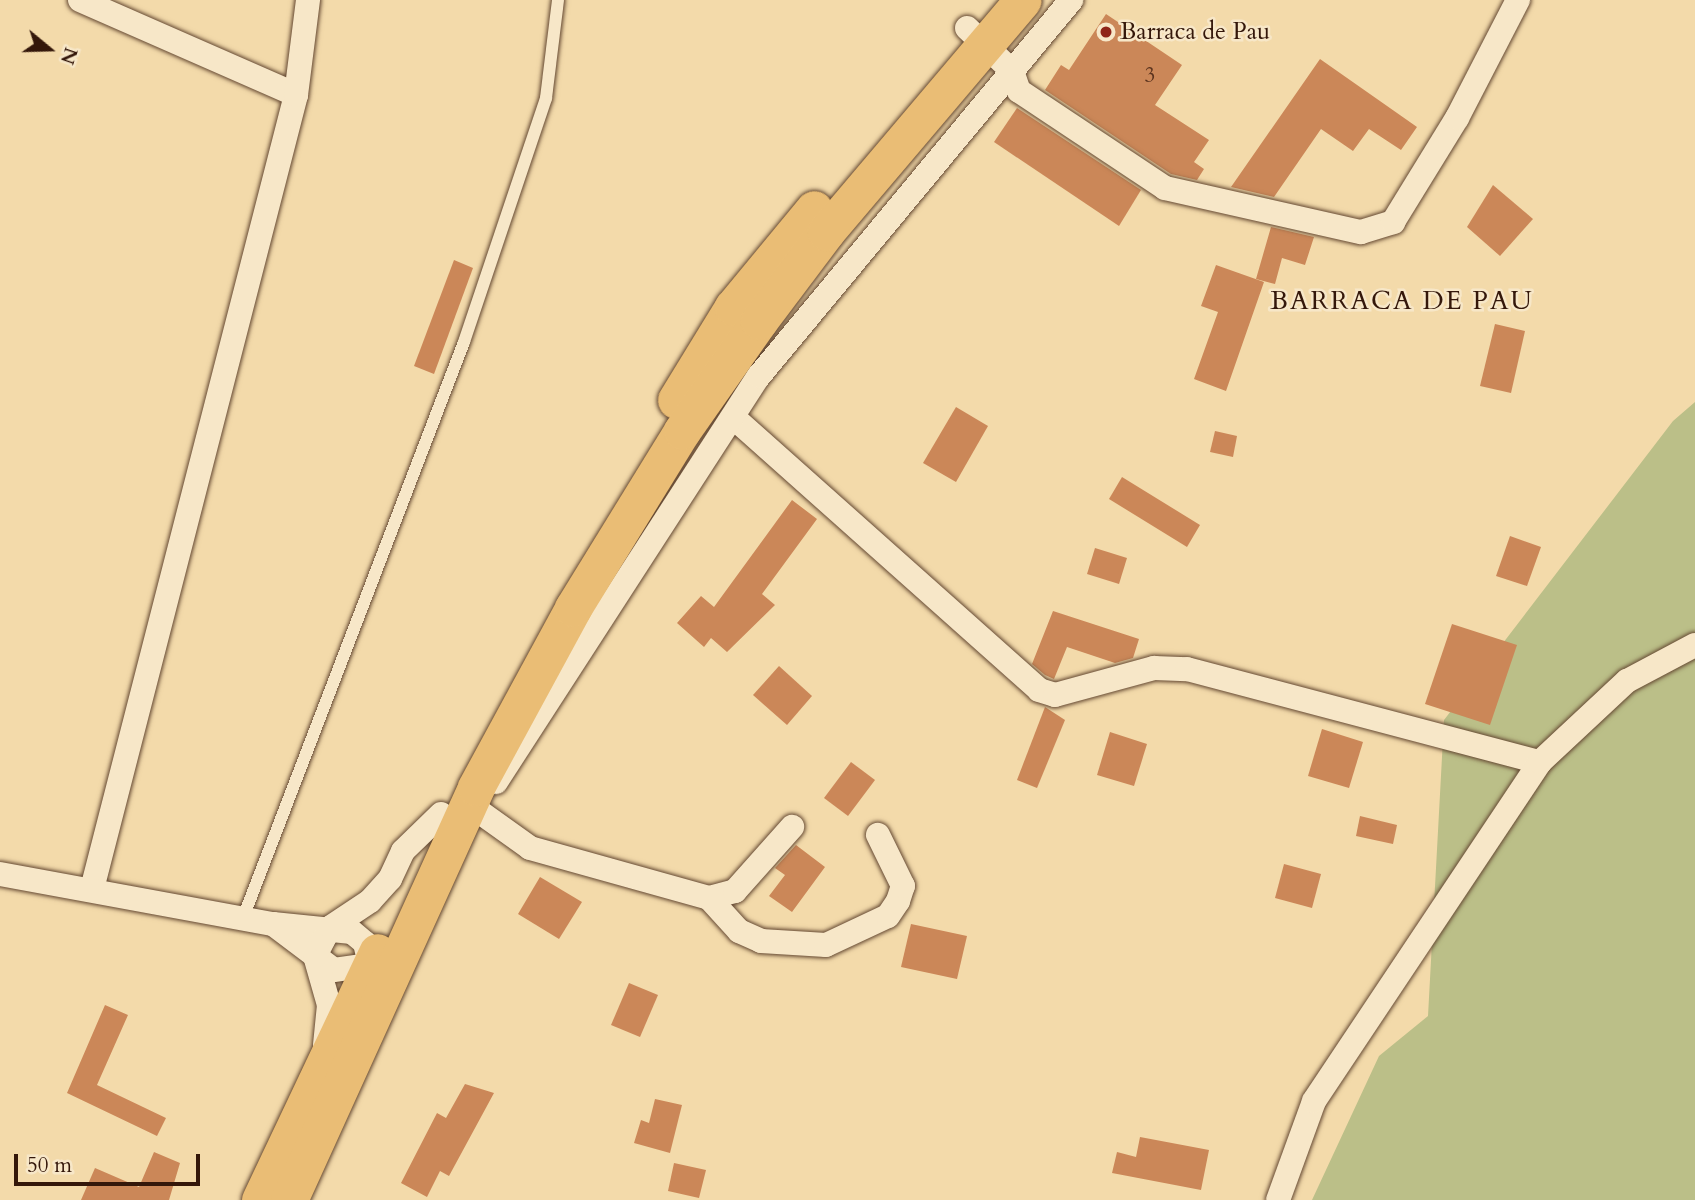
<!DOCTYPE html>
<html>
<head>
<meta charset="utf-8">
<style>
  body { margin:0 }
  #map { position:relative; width:1695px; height:1200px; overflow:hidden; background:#f3daaa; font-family:Cardo,serif }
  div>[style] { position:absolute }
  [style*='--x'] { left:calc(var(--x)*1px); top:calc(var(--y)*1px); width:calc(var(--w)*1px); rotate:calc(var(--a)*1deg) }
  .green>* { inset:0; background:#bbbf88 }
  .building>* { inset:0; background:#cb8758 }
  .roads { filter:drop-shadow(0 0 2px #644832) drop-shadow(0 0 2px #644832) }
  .lane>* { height:12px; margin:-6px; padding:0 6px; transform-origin:6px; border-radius:6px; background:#f7e7c8 }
  .street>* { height:24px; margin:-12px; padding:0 12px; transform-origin:12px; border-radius:12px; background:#f7e7c8 }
  .primary>* { height:37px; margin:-18.5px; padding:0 18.5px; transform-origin:18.5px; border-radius:18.5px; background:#eabd75 }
  .dots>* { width:19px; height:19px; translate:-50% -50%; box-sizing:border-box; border:4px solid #f7e7c8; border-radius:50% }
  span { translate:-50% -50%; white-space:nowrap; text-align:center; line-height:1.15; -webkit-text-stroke:5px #f7e7c8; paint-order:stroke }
  .number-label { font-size:21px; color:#5a331e }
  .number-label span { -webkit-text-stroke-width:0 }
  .poi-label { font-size:24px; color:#34170a }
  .left { translate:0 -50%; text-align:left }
  .neighbourhood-label { font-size:26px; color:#34170a; letter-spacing:2px }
  .north { position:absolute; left:14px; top:14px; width:70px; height:70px; -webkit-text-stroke:5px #f7e7c8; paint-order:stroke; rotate:109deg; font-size:19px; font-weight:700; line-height:28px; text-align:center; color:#34170a }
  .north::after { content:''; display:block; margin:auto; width:24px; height:32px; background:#34170a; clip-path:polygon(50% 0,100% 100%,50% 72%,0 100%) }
  .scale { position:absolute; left:14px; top:1154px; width:186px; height:32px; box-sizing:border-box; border:4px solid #34170a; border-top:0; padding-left:9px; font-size:21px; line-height:24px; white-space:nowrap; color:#34170a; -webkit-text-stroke:5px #f7e7c8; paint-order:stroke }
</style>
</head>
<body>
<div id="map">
  <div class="green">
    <div style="clip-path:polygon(1695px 402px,1695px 1200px,1312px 1200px,1379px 1056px,1428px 1016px,1444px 720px,1673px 421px)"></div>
  </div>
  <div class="building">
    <div style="clip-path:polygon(1106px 14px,1182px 65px,1155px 105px,1209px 140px,1194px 162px,1204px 169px,1197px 180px,1171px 174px,1045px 90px,1061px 65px,1069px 70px)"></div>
    <div style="clip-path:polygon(1320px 59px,1417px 127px,1401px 150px,1369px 129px,1353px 151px,1321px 129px,1274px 197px,1231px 187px)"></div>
    <div style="clip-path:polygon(1017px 108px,1141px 190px,1119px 226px,994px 142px)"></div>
    <div style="clip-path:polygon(1493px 185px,1533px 219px,1500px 256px,1467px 227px)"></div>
    <div style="clip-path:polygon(1271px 227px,1314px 237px,1305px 265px,1282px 258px,1275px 284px,1256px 279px)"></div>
    <div style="clip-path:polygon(454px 260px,473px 268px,434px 374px,414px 366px)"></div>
    <div style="clip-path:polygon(1216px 265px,1264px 282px,1226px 391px,1194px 379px,1218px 312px,1201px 306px)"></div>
    <div style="clip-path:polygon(1495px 324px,1525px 331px,1511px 393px,1480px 386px)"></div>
    <div style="clip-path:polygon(956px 407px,988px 426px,956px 482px,923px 463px)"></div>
    <div style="clip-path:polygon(1215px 431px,1237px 436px,1233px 457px,1210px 452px)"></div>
    <div style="clip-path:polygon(1122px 477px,1200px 525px,1187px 547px,1109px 499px)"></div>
    <div style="clip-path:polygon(792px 500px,817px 519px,762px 594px,775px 605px,727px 652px,711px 638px,704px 647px,677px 623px,701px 596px,714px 607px)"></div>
    <div style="clip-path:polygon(1510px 536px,1541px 547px,1527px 586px,1496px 576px)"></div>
    <div style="clip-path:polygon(1095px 548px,1127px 558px,1119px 584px,1087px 574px)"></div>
    <div style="clip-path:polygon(1053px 611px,1139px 639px,1133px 658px,1115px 663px,1067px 647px,1054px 679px,1045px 675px,1032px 664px)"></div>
    <div style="clip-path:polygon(1452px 624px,1517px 645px,1490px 725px,1425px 704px)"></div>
    <div style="clip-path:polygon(779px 666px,812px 696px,787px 725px,753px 695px)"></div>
    <div style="clip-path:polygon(1045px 707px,1065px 720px,1037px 788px,1017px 780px)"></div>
    <div style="clip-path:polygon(1322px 729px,1363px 742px,1349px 788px,1308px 776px)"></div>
    <div style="clip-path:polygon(1110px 732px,1147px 744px,1134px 786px,1097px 775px)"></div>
    <div style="clip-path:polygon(851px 762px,875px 780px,848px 816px,824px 798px)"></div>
    <div style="clip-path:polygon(1360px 816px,1397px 825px,1393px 844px,1356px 836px)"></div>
    <div style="clip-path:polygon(796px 845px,825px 867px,792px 912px,769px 896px,785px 875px,775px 868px)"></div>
    <div style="clip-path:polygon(1284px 864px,1321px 874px,1312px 908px,1275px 898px)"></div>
    <div style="clip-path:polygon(540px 877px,582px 902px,559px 939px,518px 914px)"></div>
    <div style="clip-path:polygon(911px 924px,967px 936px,957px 979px,901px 967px)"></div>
    <div style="clip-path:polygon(629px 983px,658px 995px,640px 1037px,611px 1025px)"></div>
    <div style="clip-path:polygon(105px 1005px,128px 1015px,97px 1085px,166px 1118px,157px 1136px,67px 1093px)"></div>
    <div style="clip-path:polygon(465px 1084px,494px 1093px,449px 1176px,440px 1171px,427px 1197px,401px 1183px,437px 1113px,446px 1118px)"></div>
    <div style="clip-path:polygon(655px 1099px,682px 1105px,670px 1153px,634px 1143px,641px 1120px,649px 1123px)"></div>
    <div style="clip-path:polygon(1140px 1137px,1209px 1150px,1201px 1190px,1112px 1173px,1117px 1152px,1136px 1157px)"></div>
    <div style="clip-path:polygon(154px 1152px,180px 1163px,169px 1200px,81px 1200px,95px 1168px,139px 1187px)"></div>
    <div style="clip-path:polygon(674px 1163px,706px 1170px,699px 1198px,668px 1191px)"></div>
  </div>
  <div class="roads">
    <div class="lane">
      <div style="--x:243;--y:918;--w:617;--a:-69.01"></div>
      <div style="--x:464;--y:342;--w:257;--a:-71.4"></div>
      <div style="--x:546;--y:98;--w:99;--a:-83"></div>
    </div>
    <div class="street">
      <div style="--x:80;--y:0;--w:236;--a:23.7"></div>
      <div style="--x:296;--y:95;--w:820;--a:104.41"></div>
      <div style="--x:967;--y:28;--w:62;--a:43.7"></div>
      <div style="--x:1012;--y:71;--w:21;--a:71"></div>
      <div style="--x:1019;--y:91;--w:175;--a:33.6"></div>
      <div style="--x:1165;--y:188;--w:201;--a:12.7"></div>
      <div style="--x:1361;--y:232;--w:34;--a:-17"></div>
      <div style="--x:1393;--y:222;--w:122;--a:-58.4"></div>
      <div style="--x:1457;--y:118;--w:133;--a:-62.7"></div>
      <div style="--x:296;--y:95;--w:96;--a:-82.8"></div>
      <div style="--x:733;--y:417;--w:410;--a:41.7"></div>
      <div style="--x:1039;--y:690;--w:17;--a:17"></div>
      <div style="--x:1055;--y:695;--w:103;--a:-15.3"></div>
      <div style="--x:1154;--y:668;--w:33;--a:2"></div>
      <div style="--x:1187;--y:669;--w:365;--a:14.8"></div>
      <div style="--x:496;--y:782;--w:484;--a:-57.1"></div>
      <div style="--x:759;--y:376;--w:489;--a:-50.3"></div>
      <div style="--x:477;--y:810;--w:65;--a:35.6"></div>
      <div style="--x:530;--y:848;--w:186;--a:15.6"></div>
      <div style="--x:709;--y:898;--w:27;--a:-15"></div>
      <div style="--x:735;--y:891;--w:86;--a:-48.3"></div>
      <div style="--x:0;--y:874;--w:278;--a:10.4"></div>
      <div style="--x:273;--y:924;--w:79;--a:5.8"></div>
      <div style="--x:352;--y:932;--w:17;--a:40"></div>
      <div style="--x:365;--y:943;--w:23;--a:77"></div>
      <div style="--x:709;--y:898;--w:45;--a:47.7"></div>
      <div style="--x:739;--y:931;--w:24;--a:24"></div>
      <div style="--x:761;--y:941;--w:65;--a:3.5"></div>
      <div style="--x:826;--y:945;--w:68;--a:-25.1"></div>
      <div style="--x:888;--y:916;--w:18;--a:-56"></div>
      <div style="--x:898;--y:901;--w:16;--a:-72"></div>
      <div style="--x:903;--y:886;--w:57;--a:-116.1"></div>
      <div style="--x:273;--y:924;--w:76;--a:37"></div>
      <div style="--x:334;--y:970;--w:36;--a:-8"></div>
      <div style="--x:325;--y:1045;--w:40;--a:-84.3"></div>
      <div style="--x:329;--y:1005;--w:51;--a:-105.9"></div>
      <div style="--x:315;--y:956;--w:18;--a:-63"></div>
      <div style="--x:323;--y:940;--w:15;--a:-58"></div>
      <div style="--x:331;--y:927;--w:47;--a:-33.7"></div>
      <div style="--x:370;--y:901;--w:30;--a:-48"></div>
      <div style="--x:390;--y:879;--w:31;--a:-65"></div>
      <div style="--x:403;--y:851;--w:53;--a:-44.2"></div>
      <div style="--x:1278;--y:1200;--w:105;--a:-70"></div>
      <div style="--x:1314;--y:1101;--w:407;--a:-56.3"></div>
      <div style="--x:1540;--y:762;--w:119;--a:-43"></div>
      <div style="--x:1627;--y:681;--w:77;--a:-27.9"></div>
    </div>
    <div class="primary">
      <div style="--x:676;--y:400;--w:109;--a:-58.5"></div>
      <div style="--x:733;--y:307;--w:127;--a:-50.4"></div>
      <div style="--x:260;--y:1200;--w:274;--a:-64.7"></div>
      <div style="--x:289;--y:1200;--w:453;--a:-65.6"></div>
      <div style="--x:476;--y:787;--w:204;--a:-61.5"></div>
      <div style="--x:573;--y:608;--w:208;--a:-58.4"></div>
      <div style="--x:682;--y:431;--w:134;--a:-55"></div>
      <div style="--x:759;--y:321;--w:111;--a:-53"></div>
      <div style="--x:826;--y:232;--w:304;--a:-49.7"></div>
    </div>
  </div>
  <div class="dots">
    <div style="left:1106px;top:32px;background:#8f2418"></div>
  </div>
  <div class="number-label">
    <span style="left:1150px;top:76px">3</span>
  </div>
  <div class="poi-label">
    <span class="left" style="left:1120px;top:32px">Barraca de Pau</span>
  </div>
  <div class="neighbourhood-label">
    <span style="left:1402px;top:301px">BARRACA DE PAU</span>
  </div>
  <div class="north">N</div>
  <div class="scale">50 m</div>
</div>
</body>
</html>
